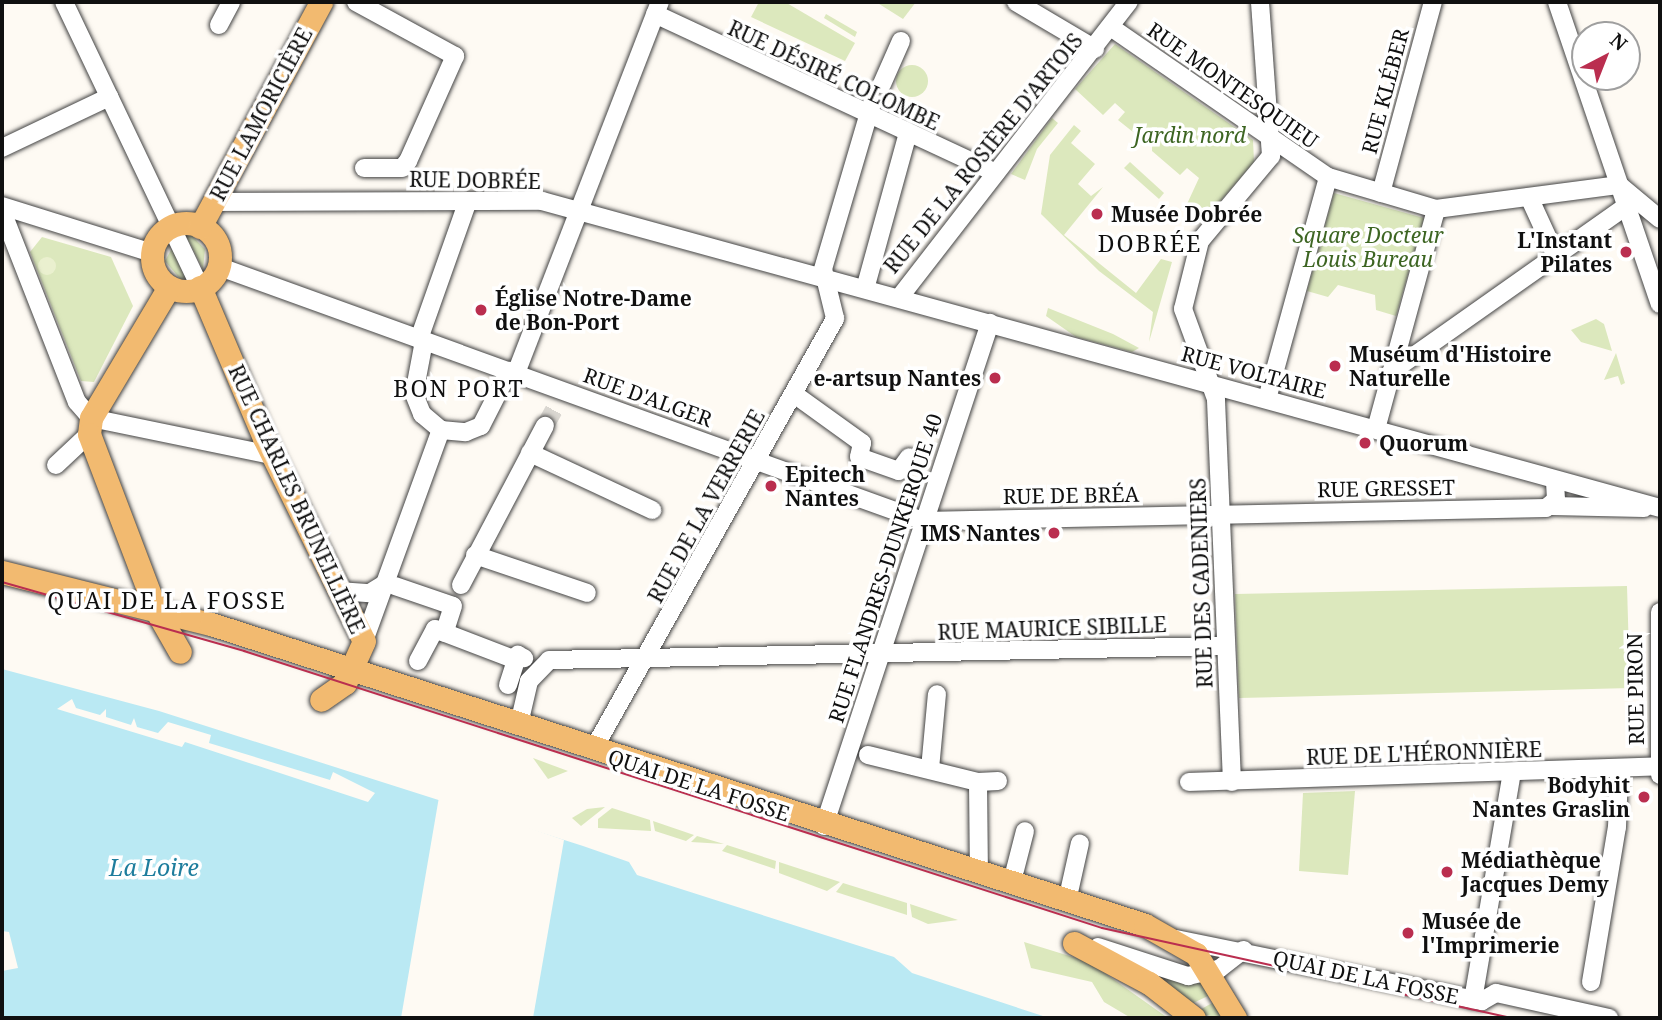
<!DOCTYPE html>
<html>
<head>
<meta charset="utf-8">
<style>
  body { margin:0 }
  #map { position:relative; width:1662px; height:1020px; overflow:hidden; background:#fefaf3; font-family:"Noto Serif",serif }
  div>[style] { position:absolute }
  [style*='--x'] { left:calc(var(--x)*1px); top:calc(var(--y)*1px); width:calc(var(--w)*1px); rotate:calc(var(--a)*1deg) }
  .green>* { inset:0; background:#dce8bd }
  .round { border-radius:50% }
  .pitch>* { inset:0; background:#eaf0cf }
  .water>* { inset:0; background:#bae9f3 }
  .pier>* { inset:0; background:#fefaf3 }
  .minor-tunnel>* { height:18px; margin-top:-9px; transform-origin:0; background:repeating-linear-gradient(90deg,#dad7d1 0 18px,transparent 0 27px) }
  .roads { filter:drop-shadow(0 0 2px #434343) drop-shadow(0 0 2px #434343) }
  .minor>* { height:18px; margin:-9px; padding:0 9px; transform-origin:9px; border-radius:9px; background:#fff }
  .major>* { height:23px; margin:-11.5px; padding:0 11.5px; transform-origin:11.5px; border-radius:11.5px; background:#f2ba70 }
  .major>.ring { margin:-11.5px; padding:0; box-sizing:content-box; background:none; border:23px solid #f2ba70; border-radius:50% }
  .tram>* { height:2px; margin:-1px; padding:0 1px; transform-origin:1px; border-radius:1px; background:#ba2e4f }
  .dots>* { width:19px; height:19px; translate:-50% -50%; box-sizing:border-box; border:4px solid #fff; border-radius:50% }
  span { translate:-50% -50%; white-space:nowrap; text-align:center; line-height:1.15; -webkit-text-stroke:7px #fff; paint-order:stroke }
  .street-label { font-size:21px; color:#101010 }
  .park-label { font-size:21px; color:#3d6522; font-style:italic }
  .poi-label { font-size:21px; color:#101010; font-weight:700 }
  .left { translate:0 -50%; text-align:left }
  .right { translate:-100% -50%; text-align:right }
  .neighbourhood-label { font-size:23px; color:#101010; letter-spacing:2px }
  .water-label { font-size:23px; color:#1e7d9d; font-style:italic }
  .frame { position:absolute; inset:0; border:4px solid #101010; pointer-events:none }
  .north { position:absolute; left:1571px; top:21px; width:70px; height:70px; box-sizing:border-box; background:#fff; border:2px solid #9f9f9f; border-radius:50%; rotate:42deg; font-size:19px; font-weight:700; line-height:28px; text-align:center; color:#101010 }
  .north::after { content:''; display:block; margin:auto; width:24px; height:32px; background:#ba2e4f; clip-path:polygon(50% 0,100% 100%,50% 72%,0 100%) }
</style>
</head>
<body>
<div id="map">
  <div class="green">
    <div style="clip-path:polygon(759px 2px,785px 2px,855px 43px,845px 61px,751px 17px)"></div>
    <div style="clip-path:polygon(876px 2px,916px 2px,903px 19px)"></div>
    <div style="clip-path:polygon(826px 14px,857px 32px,855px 37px,824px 18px)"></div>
    <div style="clip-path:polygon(1115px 44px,1253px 140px,1254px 162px,1205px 219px,1187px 204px,1199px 178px,1187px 168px,1180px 175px,1152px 151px,1152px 134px,1139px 125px,1133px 132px,1118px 120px,1125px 112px,1115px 103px,1103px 115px,1075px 89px)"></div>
    <div class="round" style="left:896px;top:65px;width:32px;height:32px"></div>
    <div style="clip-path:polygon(1052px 118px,1058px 123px,1037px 149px,1025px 180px,1011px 174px)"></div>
    <div style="clip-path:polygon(1074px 125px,1081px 131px,1071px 143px,1095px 164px,1078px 184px,1091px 196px,1103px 187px,1064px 235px,1136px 293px,1161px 259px,1172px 262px,1149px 342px,1153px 312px,1099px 271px,1041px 214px,1050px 155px)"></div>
    <div style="clip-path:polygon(1130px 162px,1164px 193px,1159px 199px,1124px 168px)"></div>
    <div style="clip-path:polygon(1334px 193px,1424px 218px,1396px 316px,1376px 310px,1375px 295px,1338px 285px,1328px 297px,1307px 291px)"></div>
    <div style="clip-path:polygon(190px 234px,205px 249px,203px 269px,186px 236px)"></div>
    <div style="clip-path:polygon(42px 237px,111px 257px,133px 306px,94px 382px,81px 381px,30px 252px)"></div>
    <div style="clip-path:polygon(172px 248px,185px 278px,181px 280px,165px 261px)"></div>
    <div style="clip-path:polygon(1048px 308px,1113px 334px,1139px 348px,1132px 352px,1076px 337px,1046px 316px)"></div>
    <div style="clip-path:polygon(1596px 319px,1604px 324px,1612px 351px,1581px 342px,1571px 330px)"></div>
    <div style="clip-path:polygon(1616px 353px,1625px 383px,1621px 385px,1618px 376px,1604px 380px)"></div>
    <div style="clip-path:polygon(1627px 586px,1630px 688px,1239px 698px,1235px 594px)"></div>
    <div style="clip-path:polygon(533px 758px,568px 771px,548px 779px)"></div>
    <div style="clip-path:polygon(1355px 791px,1348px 875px,1299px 871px,1303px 793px)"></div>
    <div style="clip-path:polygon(605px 807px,581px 826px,572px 818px,587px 809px)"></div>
    <div style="clip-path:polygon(612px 808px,650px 820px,651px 831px,598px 828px,598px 819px)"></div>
    <div style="clip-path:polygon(653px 821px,694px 835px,686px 841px,655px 831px)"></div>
    <div style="clip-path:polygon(697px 836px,724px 844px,691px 842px)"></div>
    <div style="clip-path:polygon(727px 845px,776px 861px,775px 869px,722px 851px)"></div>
    <div style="clip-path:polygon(779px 862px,840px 882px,827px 891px,779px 873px)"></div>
    <div style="clip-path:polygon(843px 883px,907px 903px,907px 915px,836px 892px)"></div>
    <div style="clip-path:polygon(910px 904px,958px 920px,928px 924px,912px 917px)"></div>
    <div style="clip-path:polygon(1005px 936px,1089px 962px,1168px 1018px,1131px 1018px,1104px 1002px,1092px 982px,1031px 968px,1024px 942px)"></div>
    <div style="clip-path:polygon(1134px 966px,1201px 983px,1210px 995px,1187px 1006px)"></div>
    <div style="clip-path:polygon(1214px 1002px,1223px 1018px,1194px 1013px)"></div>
  </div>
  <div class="pitch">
    <div class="round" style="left:38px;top:257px;width:18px;height:18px"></div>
  </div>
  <div class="water">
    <div style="clip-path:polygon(2px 669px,159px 711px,583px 846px,629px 862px,637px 875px,894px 957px,912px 973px,1049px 1018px,2px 1018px)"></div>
  </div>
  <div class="pier">
    <div style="clip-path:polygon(72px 699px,76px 708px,100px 715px,106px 709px,106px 717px,131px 725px,134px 718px,137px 727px,158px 733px,168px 722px,211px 735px,209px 743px,330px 780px,333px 772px,375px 793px,368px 802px,185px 742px,182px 747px,57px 709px)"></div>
    <div style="clip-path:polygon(439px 797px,564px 840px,533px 1018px,401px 1018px)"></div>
    <div style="clip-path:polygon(2px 931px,9px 932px,18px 968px,2px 971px)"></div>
  </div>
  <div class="minor-tunnel">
    <div style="--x:545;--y:426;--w:23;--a:-61"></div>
  </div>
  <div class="roads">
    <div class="minor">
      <div style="--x:64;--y:2;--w:316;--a:64.5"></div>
      <div style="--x:356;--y:2;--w:113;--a:28.6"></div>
      <div style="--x:455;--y:56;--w:115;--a:114.1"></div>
      <div style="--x:408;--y:161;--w:9;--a:131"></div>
      <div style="--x:402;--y:168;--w:38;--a:180"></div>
      <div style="--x:1016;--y:2;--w:92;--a:30.7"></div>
      <div style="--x:1557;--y:2;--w:319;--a:71.2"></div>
      <div style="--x:655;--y:14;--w:376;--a:25"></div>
      <div style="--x:219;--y:25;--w:26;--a:-62"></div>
      <div style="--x:1112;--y:28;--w:262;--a:34.6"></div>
      <div style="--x:1328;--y:177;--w:113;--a:16.5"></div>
      <div style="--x:1436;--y:209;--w:185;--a:-7.5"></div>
      <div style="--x:1619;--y:185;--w:53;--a:39.7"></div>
      <div style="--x:882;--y:84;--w:47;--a:-66.2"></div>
      <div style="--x:2;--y:148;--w:119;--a:-25.5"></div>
      <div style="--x:1381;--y:193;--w:198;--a:-74.8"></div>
      <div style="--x:1529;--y:197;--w:65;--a:65.4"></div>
      <div style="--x:214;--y:202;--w:328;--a:-0.2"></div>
      <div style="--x:542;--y:201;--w:1159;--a:15.35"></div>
      <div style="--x:2;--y:206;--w:157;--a:17.4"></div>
      <div style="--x:2;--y:211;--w:205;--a:68.6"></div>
      <div style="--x:77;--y:402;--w:21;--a:49"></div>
      <div style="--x:91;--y:418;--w:185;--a:11.6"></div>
      <div style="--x:220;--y:267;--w:747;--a:19.87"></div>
      <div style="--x:923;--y:521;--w:623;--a:-1.2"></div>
      <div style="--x:1546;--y:508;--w:13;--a:-39"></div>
      <div style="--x:1556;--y:500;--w:19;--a:-93"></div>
      <div style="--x:865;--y:289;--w:158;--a:-74.6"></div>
      <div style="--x:899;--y:298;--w:375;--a:-52.2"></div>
      <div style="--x:419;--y:339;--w:146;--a:-70.5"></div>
      <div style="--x:424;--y:341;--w:54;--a:100.7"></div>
      <div style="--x:414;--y:394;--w:22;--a:68"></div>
      <div style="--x:422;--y:414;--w:25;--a:40"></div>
      <div style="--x:441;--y:430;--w:25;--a:5"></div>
      <div style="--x:466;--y:432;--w:16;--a:-22"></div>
      <div style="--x:481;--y:426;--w:62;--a:-63"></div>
      <div style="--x:1391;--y:372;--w:288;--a:-35.2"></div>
      <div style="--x:516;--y:373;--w:398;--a:-68.8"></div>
      <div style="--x:794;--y:394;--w:84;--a:35.8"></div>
      <div style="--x:862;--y:443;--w:14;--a:102"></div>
      <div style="--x:859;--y:457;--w:42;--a:19.3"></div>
      <div style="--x:899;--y:471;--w:17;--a:-54"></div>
      <div style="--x:1267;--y:399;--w:230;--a:-74.6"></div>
      <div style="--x:1376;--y:429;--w:228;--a:-74.7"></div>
      <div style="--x:530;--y:453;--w:135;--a:25"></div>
      <div style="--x:56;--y:465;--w:45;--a:-43.2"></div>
      <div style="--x:1552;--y:506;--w:92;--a:1.2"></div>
      <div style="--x:475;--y:555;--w:118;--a:18.7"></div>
      <div style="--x:461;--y:585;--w:180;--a:-62.2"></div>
      <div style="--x:395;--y:586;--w:61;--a:19"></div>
      <div style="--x:453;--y:606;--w:28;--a:108"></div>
      <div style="--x:338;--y:591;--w:32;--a:4"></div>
      <div style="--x:370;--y:593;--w:19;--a:-32"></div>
      <div style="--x:1660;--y:612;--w:163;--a:90"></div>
      <div style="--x:364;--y:641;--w:225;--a:-70"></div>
      <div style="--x:418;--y:661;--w:36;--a:-62"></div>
      <div style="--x:435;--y:629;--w:87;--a:20.9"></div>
      <div style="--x:508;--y:685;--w:32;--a:-72"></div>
      <div style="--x:518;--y:655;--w:7;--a:27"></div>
      <div style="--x:519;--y:724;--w:44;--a:-76.9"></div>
      <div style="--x:529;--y:681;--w:29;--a:-46"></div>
      <div style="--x:549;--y:660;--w:677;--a:-1.18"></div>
      <div style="--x:593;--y:750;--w:495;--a:-60.7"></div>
      <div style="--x:835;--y:318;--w:50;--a:-103.8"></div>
      <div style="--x:823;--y:269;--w:170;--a:-73.6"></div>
      <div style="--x:868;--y:755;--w:113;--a:13.8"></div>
      <div style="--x:978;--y:782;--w:92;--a:89.4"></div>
      <div style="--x:930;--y:769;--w:75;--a:-84.7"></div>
      <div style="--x:978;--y:782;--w:20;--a:-3"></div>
      <div style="--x:1189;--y:782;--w:471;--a:-1.9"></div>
      <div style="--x:1232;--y:782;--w:383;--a:-92.4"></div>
      <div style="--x:1216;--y:399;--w:96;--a:-110.1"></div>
      <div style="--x:1183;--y:309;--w:70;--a:-76"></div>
      <div style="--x:1200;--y:241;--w:111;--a:-50.1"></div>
      <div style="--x:1271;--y:156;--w:154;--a:-94.1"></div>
      <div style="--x:824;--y:826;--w:530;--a:-71.74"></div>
      <div style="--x:1015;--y:870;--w:40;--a:-75.6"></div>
      <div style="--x:1067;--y:901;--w:59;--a:-77.4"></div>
      <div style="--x:1176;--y:939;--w:312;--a:11.5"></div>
      <div style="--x:1482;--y:1001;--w:16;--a:-30"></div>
      <div style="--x:1496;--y:993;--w:116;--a:12.5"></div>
      <div style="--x:1098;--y:947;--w:95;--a:17.9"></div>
      <div style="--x:1188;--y:976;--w:32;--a:-13"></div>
      <div style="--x:1219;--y:969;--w:31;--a:-38"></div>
      <div style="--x:1591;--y:982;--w:157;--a:-80.5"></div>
      <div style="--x:1617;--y:827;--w:55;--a:-87.9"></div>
      <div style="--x:1473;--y:1000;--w:230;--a:-80.3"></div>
    </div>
    <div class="major">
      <div class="ring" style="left:152px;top:223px;width:45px;height:45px"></div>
      <div style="--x:200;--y:227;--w:255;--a:-61.7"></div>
      <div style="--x:169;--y:287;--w:152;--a:120.8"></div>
      <div style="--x:91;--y:418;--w:16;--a:97"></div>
      <div style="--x:89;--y:434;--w:188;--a:69.2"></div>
      <div style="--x:156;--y:610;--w:48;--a:60.3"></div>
      <div style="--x:200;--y:287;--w:164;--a:67"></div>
      <div style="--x:264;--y:438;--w:226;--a:63.8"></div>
      <div style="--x:364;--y:641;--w:46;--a:114.3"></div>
      <div style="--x:345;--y:683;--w:29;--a:145"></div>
      <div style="--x:2;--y:572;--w:215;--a:14"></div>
      <div style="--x:211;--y:624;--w:981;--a:17.86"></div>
      <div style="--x:1145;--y:925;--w:59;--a:29.6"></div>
      <div style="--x:1196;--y:954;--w:75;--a:58.6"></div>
      <div style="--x:1074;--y:943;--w:85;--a:28.1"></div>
      <div style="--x:1149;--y:983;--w:57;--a:37.9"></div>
    </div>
  </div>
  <div class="tram">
    <div style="--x:2;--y:582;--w:252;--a:15.9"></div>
    <div style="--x:244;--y:651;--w:902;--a:17.89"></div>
    <div style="--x:1102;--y:928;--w:418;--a:12.4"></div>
  </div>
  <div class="dots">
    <div style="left:1097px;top:214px;background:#ba2e4f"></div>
    <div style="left:1626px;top:252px;background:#ba2e4f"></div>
    <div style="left:481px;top:310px;background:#ba2e4f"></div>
    <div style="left:1335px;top:366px;background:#ba2e4f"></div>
    <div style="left:995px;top:378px;background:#ba2e4f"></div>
    <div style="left:1365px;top:443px;background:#ba2e4f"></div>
    <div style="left:771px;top:486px;background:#ba2e4f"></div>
    <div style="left:1054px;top:533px;background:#ba2e4f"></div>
    <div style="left:1644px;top:797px;background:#ba2e4f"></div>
    <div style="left:1447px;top:872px;background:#ba2e4f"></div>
    <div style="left:1408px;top:933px;background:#ba2e4f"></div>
  </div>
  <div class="street-label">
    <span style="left:834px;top:75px;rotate:25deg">RUE DÉSIRÉ COLOMBE</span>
    <span style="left:1233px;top:85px;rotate:35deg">RUE MONTESQUIEU</span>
    <span style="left:1385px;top:91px;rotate:-75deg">RUE KLÉBER</span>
    <span style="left:261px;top:114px;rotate:-62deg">RUE LAMORICIÈRE</span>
    <span style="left:983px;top:153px;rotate:-51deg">RUE DE LA ROSIÈRE D'ARTOIS</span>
    <span style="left:475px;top:180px;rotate:1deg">RUE DOBRÉE</span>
    <span style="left:1254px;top:372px;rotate:15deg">RUE VOLTAIRE</span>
    <span style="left:648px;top:397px;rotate:20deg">RUE D'ALGER</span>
    <span style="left:1386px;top:488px;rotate:-1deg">RUE GRESSET</span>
    <span style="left:1071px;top:495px;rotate:-1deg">RUE DE BRÉA</span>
    <span style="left:297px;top:499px;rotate:65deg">RUE CHARLES BRUNELLIÈRE</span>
    <span style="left:706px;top:506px;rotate:-61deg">RUE DE LA VERRERIE</span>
    <span style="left:885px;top:568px;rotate:-72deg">RUE FLANDRES-DUNKERQUE 40</span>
    <span style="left:1201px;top:583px;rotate:-92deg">RUE DES CADENIERS</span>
    <span style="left:1052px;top:628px;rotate:-2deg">RUE MAURICE SIBILLE</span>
    <span style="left:1635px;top:689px;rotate:-91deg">RUE PIRON</span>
    <span style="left:1424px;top:753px;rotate:-2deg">RUE DE L'HÉRONNIÈRE</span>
    <span style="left:699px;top:785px;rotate:18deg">QUAI DE LA FOSSE</span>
    <span style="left:1366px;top:977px;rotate:12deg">QUAI DE LA FOSSE</span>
  </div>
  <div class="park-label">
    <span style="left:1190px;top:135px">Jardin nord</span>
    <span style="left:1368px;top:247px">Square Docteur<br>Louis Bureau</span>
  </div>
  <div class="poi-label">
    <span class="left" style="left:1111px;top:214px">Musée Dobrée</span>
    <span class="right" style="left:1612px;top:252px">L'Instant<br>Pilates</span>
    <span class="left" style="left:495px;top:310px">Église Notre-Dame<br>de Bon-Port</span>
    <span class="left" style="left:1349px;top:366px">Muséum d'Histoire<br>Naturelle</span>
    <span class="right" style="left:981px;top:378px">e-artsup Nantes</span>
    <span class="left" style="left:1379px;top:443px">Quorum</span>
    <span class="left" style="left:785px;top:486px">Epitech<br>Nantes</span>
    <span class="right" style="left:1040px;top:533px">IMS Nantes</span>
    <span class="right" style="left:1630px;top:797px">Bodyhit<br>Nantes Graslin</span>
    <span class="left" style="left:1461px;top:872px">Médiathèque<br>Jacques Demy</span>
    <span class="left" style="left:1422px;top:933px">Musée de<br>l'Imprimerie</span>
  </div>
  <div class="neighbourhood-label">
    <span style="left:1150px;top:243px">DOBRÉE</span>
    <span style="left:459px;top:388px">BON PORT</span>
    <span style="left:167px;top:600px">QUAI DE LA FOSSE</span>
  </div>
  <div class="water-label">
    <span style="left:154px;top:867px">La Loire</span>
  </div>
  <div class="frame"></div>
  <div class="north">N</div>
</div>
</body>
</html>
